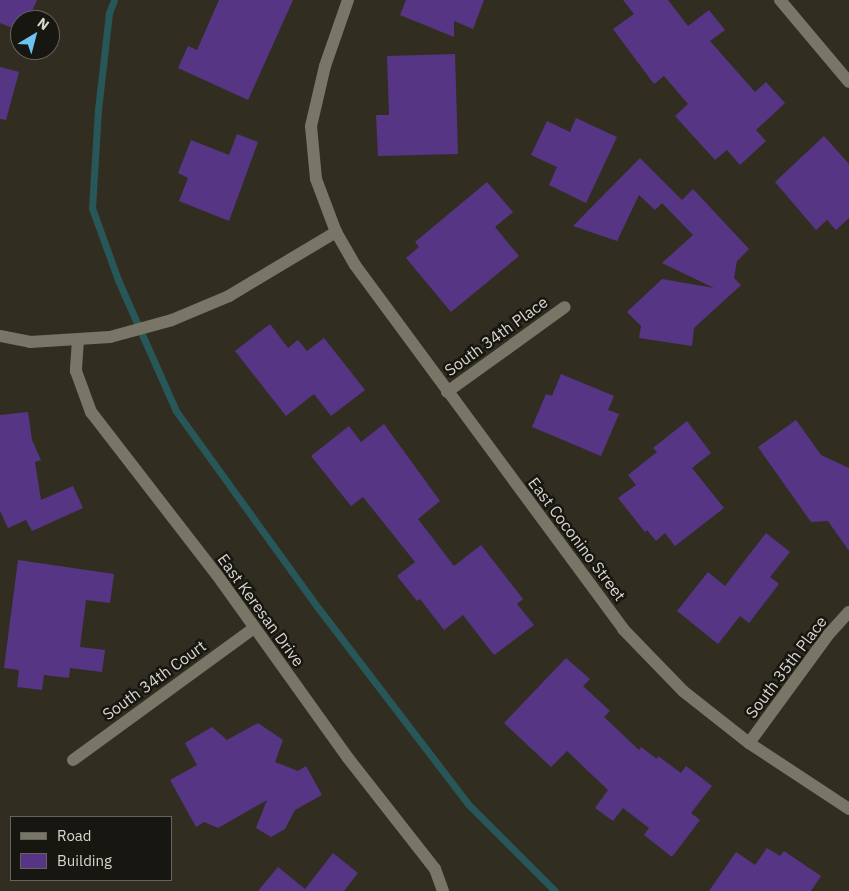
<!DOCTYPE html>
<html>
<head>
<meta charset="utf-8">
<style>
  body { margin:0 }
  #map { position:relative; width:849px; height:891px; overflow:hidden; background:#312e21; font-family:"IBM Plex Sans",sans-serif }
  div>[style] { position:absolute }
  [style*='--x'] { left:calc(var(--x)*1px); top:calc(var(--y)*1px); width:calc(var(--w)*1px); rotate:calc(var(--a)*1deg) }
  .stream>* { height:7px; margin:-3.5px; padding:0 3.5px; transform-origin:3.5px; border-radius:3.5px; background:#275758 }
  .building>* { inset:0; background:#563585 }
  .minor>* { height:12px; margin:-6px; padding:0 6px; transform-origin:6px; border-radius:6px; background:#7a7667 }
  span { translate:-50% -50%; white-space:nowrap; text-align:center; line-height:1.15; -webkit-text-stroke:5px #181610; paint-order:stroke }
  .street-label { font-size:16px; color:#d8d6ce }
  .legend { position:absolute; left:10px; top:816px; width:162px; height:65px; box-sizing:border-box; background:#181610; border:1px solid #65635c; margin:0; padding:6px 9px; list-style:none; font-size:15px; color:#d8d6ce }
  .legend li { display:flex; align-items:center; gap:10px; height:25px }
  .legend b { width:25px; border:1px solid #65635c }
  .north { position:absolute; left:10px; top:10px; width:50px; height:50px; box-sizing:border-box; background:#181610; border:1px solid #65635c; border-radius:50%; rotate:37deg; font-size:14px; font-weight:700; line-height:20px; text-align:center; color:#d8d6ce }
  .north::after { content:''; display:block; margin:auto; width:18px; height:22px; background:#6cc3f2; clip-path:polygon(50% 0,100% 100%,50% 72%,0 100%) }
</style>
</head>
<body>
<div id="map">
  <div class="stream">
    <div style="--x:114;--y:0;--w:14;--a:111"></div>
    <div style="--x:109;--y:13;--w:98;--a:96.5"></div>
    <div style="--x:98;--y:110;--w:98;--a:93.5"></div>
    <div style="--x:92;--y:208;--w:77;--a:70.1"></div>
    <div style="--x:118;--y:280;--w:143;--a:66.1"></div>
    <div style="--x:176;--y:411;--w:244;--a:54.2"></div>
    <div style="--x:319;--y:609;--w:245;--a:52.6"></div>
    <div style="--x:468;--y:804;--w:123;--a:45"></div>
  </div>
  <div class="building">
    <div style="clip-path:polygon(0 0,37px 0,28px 20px,20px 20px,20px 31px,0 23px)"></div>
    <div style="clip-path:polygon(219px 0,293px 0,248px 100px,178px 68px,188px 46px,197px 50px)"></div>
    <div style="clip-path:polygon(406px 0,484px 0,473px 29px,454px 21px,454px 37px,400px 15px)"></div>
    <div style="clip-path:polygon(623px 0,668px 0,688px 26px,709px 10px,725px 30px,710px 41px,755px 92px,766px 82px,785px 103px,756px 130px,766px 141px,740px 165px,727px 150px,715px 160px,675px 116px,688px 104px,664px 76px,654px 84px,613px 29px,634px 14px)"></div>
    <div style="clip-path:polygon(455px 54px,458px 154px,378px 156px,376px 115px,389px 115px,387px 56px)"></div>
    <div style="clip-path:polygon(0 67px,19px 72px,6px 120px,0 119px)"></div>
    <div style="clip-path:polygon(576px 118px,617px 137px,586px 203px,549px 185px,557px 167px,531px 155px,547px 121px,570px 132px)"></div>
    <div style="clip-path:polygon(237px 134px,258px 142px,229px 221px,179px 201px,188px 178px,178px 173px,191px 140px,229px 155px)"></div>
    <div style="clip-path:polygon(824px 136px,849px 164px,849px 218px,836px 230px,827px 220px,816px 230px,775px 182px)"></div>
    <div style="clip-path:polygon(640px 158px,682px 200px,693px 189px,749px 249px,737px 261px,734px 278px,741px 285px,694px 328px,692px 346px,639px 338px,641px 326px,627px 312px,662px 279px,714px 288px,662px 263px,693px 235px,662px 203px,655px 210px,639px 195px,617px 241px,573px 226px)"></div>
    <div style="clip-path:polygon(487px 182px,513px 212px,495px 227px,519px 256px,451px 312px,406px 258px,419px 247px,415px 242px)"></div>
    <div style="clip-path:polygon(270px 324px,288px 348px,298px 340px,307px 351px,324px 338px,365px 390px,331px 416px,314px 394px,286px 416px,235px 351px)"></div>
    <div style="clip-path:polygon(561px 374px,614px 396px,608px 410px,619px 414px,601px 456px,532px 427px,546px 394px,552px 396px)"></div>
    <div style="clip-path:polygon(28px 412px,32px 440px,41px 460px,35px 462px,41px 500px,73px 486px,83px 508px,32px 531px,26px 520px,8px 528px,0 511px,0 415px)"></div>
    <div style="clip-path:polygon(796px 420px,821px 455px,849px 468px,849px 551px,828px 521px,811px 522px,758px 447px)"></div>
    <div style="clip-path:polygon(687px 421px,711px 453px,692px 468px,724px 508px,675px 546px,665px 533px,656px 541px,647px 530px,645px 532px,618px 498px,636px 485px,628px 475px,657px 452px,653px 448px)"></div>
    <div style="clip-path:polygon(384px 424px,440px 501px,418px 519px,454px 566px,481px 545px,523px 599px,517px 604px,534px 625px,494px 655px,463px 615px,444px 630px,420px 599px,417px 601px,397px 576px,415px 562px,363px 497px,351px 506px,311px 456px,349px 426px,361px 442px)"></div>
    <div style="clip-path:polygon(766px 533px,790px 552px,770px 577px,779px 584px,749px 623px,740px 616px,718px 644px,677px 611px,708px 572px,725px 586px)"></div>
    <div style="clip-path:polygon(18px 560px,114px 574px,110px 603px,86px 600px,80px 647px,105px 650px,102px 672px,70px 668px,69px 678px,44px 675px,42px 690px,17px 687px,19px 670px,4px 668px)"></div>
    <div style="clip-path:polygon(566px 658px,590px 679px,583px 686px,610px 711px,604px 717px,639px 750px,641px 747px,657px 759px,658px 756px,681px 773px,686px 766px,712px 786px,691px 813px,700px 820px,672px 857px,644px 835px,649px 828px,623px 808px,613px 821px,595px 808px,608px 790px,567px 751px,551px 767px,504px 723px)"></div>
    <div style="clip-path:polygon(258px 723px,283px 740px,275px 762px,298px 771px,306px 766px,322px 795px,295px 810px,285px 829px,271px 837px,256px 828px,267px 800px,218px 828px,204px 822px,196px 827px,170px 780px,197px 765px,185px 743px,212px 727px,227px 740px)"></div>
    <div style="clip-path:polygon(767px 848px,780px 856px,784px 851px,821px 876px,811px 891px,709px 891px,736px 852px,755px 865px)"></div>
    <div style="clip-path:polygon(333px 853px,358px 873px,344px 891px,258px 891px,278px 867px,305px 889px)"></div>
  </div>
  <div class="minor">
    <div style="--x:348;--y:0;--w:70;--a:109.2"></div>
    <div style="--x:325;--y:66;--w:62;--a:103.1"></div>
    <div style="--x:311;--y:126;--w:53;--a:84.6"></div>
    <div style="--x:316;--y:179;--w:57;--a:69.3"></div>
    <div style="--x:336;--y:232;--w:38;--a:60"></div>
    <div style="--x:355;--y:265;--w:452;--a:53.6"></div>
    <div style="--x:623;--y:629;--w:86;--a:45.9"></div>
    <div style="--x:683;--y:691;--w:84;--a:38.2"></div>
    <div style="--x:749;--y:743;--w:120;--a:33.4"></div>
    <div style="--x:780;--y:0;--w:107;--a:49.9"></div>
    <div style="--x:0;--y:336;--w:31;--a:11"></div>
    <div style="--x:30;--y:342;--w:80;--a:-3.6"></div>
    <div style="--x:110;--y:337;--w:64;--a:-15.3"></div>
    <div style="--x:172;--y:320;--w:62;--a:-22.8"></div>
    <div style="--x:229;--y:296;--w:125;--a:-30.9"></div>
    <div style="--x:78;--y:340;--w:31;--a:94"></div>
    <div style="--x:76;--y:371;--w:44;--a:69.9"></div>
    <div style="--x:91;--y:412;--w:206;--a:52.3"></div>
    <div style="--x:217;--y:575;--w:225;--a:54.4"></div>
    <div style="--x:348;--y:758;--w:141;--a:51.9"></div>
    <div style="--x:435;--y:869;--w:23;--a:70"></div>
    <div style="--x:447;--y:392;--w:145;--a:-35.8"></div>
    <div style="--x:749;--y:743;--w:134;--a:-53.8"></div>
    <div style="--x:828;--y:635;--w:31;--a:-48"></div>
    <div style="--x:73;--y:760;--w:224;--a:-36.1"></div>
  </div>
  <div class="street-label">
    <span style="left:496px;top:336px;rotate:-36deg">South 34th Place</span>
    <span style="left:577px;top:539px;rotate:53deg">East Coconino Street</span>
    <span style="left:261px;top:610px;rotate:54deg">East Keresan Drive</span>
    <span style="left:786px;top:667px;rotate:-53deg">South 35th Place</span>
    <span style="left:154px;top:680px;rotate:-36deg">South 34th Court</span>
  </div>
  <ul class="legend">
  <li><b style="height:6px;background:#7a7667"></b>Road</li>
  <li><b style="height:14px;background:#563585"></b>Building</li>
  </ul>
  <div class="north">N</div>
</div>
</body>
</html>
